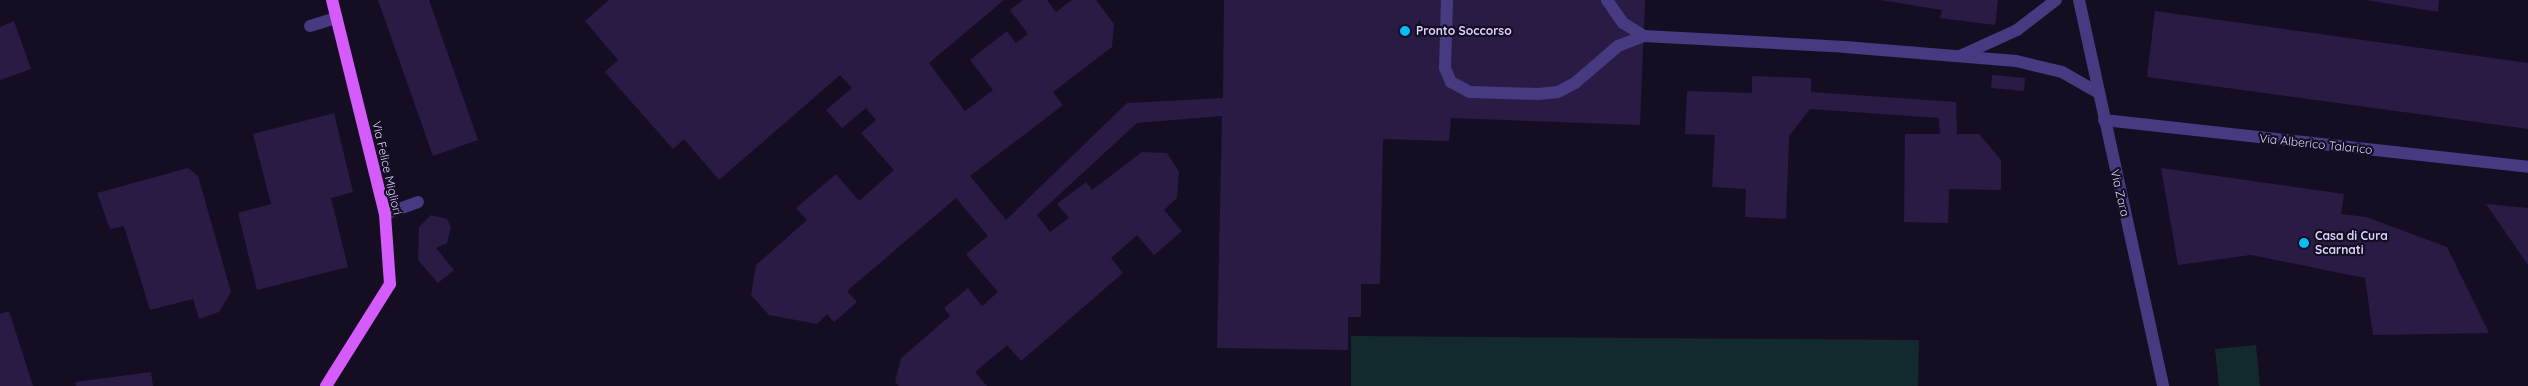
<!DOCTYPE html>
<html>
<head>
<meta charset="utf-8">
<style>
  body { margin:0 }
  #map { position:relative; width:2528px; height:386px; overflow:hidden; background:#150e23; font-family:Quicksand,sans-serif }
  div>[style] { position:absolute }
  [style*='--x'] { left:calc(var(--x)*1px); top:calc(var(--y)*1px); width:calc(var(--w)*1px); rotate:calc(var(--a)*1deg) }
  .green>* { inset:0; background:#122a2d }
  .building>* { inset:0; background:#291b44 }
  .minor>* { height:12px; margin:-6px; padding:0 6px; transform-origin:6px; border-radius:6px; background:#473a81 }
  .major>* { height:12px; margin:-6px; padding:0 6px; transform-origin:6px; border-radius:6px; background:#d65bfc }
  .dots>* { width:14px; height:14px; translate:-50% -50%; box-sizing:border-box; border:2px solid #150e23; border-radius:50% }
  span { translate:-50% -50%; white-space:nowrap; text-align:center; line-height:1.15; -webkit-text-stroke:4.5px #150e23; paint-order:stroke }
  .poi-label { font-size:12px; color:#ddd2fe; font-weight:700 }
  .left { translate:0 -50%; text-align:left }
  .street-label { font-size:12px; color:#ddd2fe }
</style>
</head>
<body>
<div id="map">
  <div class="green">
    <div style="clip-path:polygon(1351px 336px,1919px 340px,1918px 386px,1351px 386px)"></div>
    <div style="clip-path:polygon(2256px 345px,2260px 386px,2219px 386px,2215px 349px)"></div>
  </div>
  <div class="building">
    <div style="clip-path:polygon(378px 0,429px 0,478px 140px,433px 156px)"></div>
    <div style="clip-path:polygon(609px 0,1004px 0,929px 63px,965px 111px,993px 90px,970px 60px,1007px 31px,1016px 43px,1028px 34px,1010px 10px,1023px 0,1047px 0,1056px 12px,1072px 0,1096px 0,1114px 24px,1112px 47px,1053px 92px,1063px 105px,970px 176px,1006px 220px,1127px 103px,1223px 98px,1224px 0,1645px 0,1640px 125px,1451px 118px,1449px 141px,1383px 139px,1380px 284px,1361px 284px,1361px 317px,1348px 317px,1348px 350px,1217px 348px,1222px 116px,1137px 123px,1037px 215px,1050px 232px,1069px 218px,1057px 204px,1086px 182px,1092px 190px,1142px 152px,1167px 153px,1179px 172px,1177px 198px,1164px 210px,1182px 231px,1154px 255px,1137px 235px,1111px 258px,1123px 273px,1021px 361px,1007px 345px,975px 372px,987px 386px,899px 386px,895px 382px,901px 358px,950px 316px,944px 308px,968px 288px,982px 306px,998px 292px,966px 254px,988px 236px,956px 198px,847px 291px,857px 302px,834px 322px,827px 314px,817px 324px,769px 315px,751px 295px,756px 265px,807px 220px,796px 208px,836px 174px,859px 201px,894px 170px,861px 133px,876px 120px,866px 108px,842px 128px,826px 110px,852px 88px,840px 75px,719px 180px,684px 139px,673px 149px,605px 72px,618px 60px,585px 21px)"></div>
    <div style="clip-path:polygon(1880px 0,1998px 0,1995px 25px,1940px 18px,1942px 10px)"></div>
    <div style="clip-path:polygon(2366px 0,2439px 0,2438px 12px)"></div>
    <div style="clip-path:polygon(2155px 11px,2528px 63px,2528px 129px,2147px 77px)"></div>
    <div style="clip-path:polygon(14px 21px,31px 69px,0 80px,0 27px)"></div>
    <div style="clip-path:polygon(1992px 75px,2025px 78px,2024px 91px,1991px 88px)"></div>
    <div style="clip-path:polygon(1752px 76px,1811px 78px,1811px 92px,1956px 102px,1957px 134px,1979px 134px,2001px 160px,2001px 190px,1949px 189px,1948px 223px,1904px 222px,1905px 134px,1940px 134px,1939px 118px,1810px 109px,1789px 136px,1786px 219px,1745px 217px,1746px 189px,1712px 187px,1715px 135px,1685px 134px,1687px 91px,1752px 93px)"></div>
    <div style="clip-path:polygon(334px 113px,353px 192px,331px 198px,348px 267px,257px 290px,238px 213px,271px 204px,253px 134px)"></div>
    <div style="clip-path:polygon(188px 168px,198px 176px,231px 292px,219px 312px,199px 319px,193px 299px,150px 310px,124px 226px,110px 229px,97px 193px)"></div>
    <div style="clip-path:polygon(2161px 168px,2344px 194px,2341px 214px,2366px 217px,2447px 247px,2489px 333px,2373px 335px,2365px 278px,2251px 255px,2178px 265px)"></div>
    <div style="clip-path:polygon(2486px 204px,2528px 208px,2528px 265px)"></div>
    <div style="clip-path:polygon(431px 215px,447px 219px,451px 227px,447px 243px,436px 248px,454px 270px,438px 283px,418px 260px,419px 227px)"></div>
    <div style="clip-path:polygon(9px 311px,33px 386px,0 386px,0 314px)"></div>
    <div style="clip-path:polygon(151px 372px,153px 386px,76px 386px,75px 382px)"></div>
  </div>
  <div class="minor">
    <div style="--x:1447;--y:0;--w:68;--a:91.7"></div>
    <div style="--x:1445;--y:68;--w:15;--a:67"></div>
    <div style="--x:1451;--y:82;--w:21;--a:28"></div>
    <div style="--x:1470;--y:92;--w:68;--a:1.7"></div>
    <div style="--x:1538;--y:94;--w:20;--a:-6"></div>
    <div style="--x:1558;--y:92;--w:19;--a:-28"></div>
    <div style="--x:1575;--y:83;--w:57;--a:-40.7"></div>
    <div style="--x:1618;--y:46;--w:28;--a:-21"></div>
    <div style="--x:1644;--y:36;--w:25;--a:-148"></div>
    <div style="--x:1623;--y:23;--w:28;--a:-125"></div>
    <div style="--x:2079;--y:0;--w:395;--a:77.7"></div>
    <div style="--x:310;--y:26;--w:28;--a:-17"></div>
    <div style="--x:1644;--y:36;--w:201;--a:3.1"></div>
    <div style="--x:1845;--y:47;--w:172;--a:4.7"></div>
    <div style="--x:2016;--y:61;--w:47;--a:13.4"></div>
    <div style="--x:2062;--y:72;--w:40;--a:29.7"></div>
    <div style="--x:1960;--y:56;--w:63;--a:-24.5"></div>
    <div style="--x:2017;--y:30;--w:49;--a:-37.6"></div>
    <div style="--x:2104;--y:120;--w:427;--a:6.3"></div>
    <div style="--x:385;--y:214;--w:35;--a:-20"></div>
  </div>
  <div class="major">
    <div style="--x:326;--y:386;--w:120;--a:-57.9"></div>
    <div style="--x:390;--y:284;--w:70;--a:-94.1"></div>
    <div style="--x:385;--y:214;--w:220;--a:-103.9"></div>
  </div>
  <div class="dots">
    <div style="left:1405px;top:31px;background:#05bdf7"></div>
    <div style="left:2304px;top:243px;background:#05bdf7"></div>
  </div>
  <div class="poi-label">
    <span class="left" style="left:1416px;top:31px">Pronto Soccorso</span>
    <span class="left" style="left:2315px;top:243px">Casa di Cura<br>Scarnati</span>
  </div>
  <div class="street-label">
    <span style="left:2316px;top:144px;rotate:6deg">Via Alberico Talarico</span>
    <span style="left:387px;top:168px;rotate:77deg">Via Felice Migliori</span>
    <span style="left:2120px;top:193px;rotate:77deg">Via Zara</span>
  </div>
</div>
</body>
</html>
